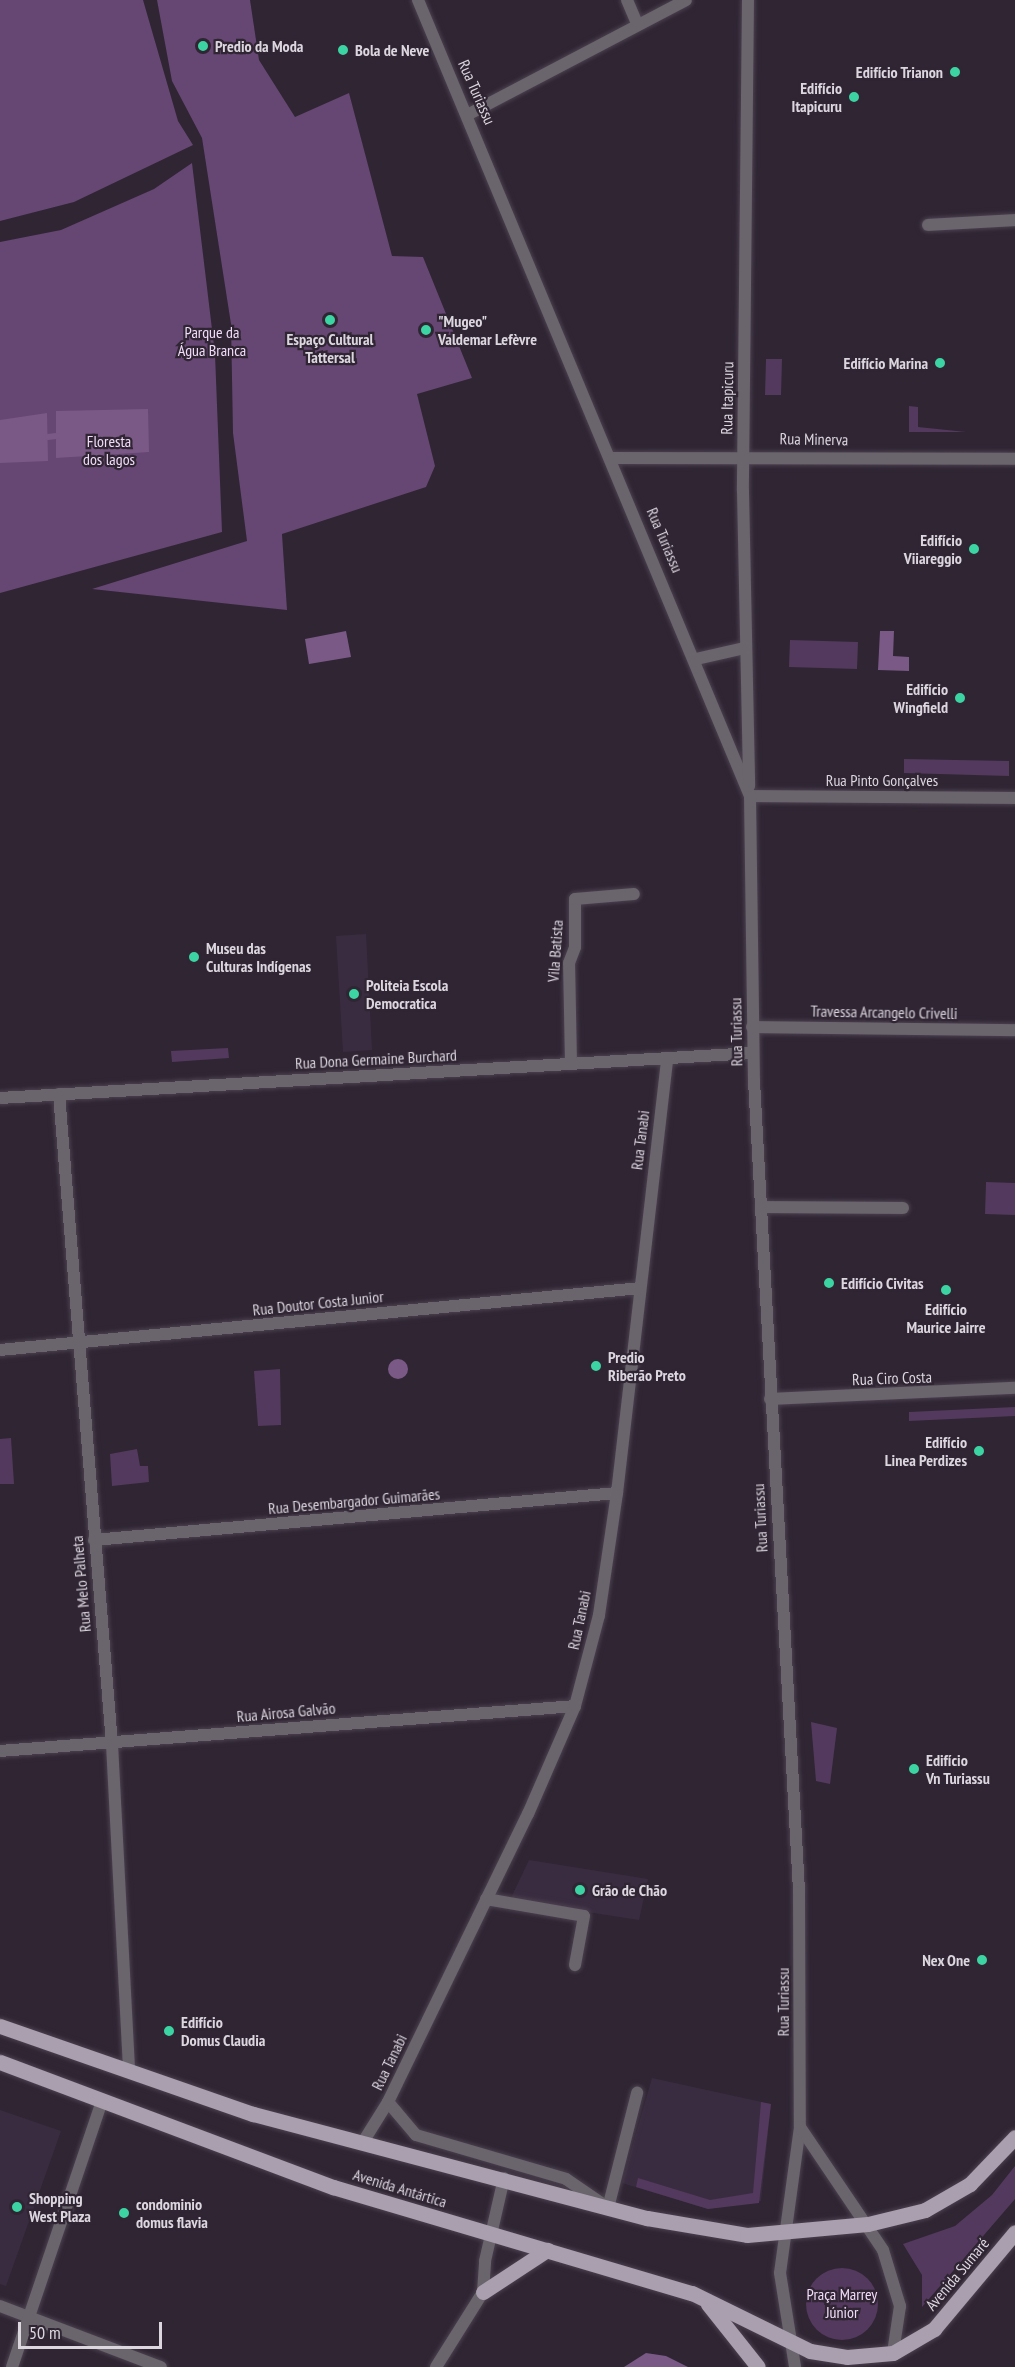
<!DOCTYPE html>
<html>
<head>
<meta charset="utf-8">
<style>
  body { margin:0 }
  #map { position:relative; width:1015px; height:2367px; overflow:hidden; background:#2f2533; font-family:"PT Sans Narrow",sans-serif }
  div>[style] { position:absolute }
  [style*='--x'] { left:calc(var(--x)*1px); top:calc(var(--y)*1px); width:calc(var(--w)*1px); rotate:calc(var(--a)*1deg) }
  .built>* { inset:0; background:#3a2c40 }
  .green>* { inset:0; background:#53395d }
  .round { border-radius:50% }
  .forest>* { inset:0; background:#664672 }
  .water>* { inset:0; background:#7a5986 }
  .stream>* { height:6px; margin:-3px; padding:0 3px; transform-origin:3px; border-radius:3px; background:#7a5986 }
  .roads { filter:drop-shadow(0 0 2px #4b414f) drop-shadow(0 0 2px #4b414f) }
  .minor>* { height:12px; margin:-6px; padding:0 6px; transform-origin:6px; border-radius:6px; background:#6a656c }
  .tertiary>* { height:12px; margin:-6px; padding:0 6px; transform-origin:6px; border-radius:6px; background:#6a656c }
  .primary>* { height:15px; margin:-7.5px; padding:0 7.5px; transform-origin:7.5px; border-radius:7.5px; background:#aa9fae }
  .dots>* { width:16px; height:16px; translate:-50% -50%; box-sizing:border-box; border:3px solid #2f2533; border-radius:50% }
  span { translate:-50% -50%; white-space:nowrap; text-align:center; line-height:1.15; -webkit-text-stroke:4.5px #2f2533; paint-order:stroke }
  .poi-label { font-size:16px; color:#dcd6df; font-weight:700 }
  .left { translate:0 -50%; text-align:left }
  .right { translate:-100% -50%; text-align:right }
  .street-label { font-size:16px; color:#dcd6df }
  .park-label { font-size:16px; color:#f1dcf9 }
  .scale { position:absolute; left:18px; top:2322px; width:144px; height:27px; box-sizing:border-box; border:3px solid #dcd6df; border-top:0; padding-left:8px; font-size:18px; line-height:21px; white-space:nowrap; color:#dcd6df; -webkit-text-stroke:4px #2f2533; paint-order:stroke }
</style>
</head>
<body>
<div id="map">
  <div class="built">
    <div style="clip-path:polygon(366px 934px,372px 1050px,343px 1052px,336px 936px)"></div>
    <div style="clip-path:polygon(529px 1860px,648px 1879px,639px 1920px,510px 1900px)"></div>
    <div style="clip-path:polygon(652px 2078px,771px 2104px,761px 2201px,708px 2209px,622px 2183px)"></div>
    <div style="clip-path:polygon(0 2110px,61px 2131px,6px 2286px,0 2284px)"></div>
  </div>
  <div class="green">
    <div style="clip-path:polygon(766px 359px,782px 359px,781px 395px,765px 395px)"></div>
    <div style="clip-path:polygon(909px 406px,918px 407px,918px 427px,966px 432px,909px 432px)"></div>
    <div style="clip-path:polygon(790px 640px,858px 642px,857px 669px,789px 667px)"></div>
    <div style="clip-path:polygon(904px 759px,1009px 761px,1009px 776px,904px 773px)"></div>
    <div style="clip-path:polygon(228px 1048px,229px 1058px,172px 1062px,171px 1051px)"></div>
    <div style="clip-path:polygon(986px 1182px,1015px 1183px,1015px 1215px,985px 1214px)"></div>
    <div style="clip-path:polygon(280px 1369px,281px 1425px,258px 1426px,254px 1371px)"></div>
    <div style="clip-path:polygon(1015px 1407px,1015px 1416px,909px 1421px,909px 1412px)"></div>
    <div style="clip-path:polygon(11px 1438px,14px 1484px,0 1484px,0 1439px)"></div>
    <div style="clip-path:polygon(137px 1449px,140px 1466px,148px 1466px,149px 1482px,112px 1486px,110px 1454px)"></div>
    <div style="clip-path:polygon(811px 1722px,837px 1728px,830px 1784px,816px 1781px)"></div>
    <div style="clip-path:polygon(761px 2102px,771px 2104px,759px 2203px,708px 2209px,636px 2187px,638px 2178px,710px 2200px,753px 2193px)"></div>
    <div style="clip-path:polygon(1015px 2166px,1015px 2199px,922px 2307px,922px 2275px,903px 2244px,955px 2226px,992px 2195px)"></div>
    <div class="round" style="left:806px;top:2268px;width:72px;height:72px"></div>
  </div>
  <div class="forest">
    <div style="clip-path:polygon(0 0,143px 0,178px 121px,193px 145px,74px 202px,0 221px)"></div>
    <div style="clip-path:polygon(157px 0,250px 0,259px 60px,295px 117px,349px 93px,392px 256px,423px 257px,472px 378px,417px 394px,435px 466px,426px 487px,282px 534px,287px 610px,92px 589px,247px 541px,233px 433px,231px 324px,202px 138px,172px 81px)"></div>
    <div style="clip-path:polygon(192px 163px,215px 354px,222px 532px,0 593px,0 242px,61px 230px,154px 189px)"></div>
  </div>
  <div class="water">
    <div style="clip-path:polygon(148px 409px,149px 452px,56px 458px,56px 411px)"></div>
    <div style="clip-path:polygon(47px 413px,48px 461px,0 463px,0 420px)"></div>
    <div style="clip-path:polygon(346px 631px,351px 657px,309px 664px,305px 639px)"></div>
    <div style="clip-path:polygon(880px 631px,894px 631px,893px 656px,909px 657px,909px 671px,878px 670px)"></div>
    <div class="round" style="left:388px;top:1359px;width:20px;height:20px"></div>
    <div style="clip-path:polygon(646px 2353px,666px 2356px,688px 2367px,624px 2367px)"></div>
  </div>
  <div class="stream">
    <div style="--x:48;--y:437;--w:8;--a:-7"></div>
  </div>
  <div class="roads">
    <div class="minor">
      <div style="--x:627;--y:0;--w:26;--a:67"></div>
      <div style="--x:469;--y:114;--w:245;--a:-27.7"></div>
      <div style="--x:928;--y:225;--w:87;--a:-3.3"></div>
      <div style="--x:612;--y:458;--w:403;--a:0.1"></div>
      <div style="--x:750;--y:796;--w:265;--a:0.4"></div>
      <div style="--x:752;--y:1027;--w:263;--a:0.7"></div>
      <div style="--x:571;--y:1064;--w:101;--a:-91.1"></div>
      <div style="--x:569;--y:963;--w:17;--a:-69"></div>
      <div style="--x:575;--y:947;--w:48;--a:-90"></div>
      <div style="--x:575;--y:899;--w:59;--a:-4.8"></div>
      <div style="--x:59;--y:1094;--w:652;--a:85.34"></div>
      <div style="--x:112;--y:1744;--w:328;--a:87"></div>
      <div style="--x:0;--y:1098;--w:754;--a:-3.42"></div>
      <div style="--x:761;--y:1207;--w:142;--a:0.4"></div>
      <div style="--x:0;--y:1350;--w:643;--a:-5.53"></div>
      <div style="--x:770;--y:1399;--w:245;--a:-2.6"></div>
      <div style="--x:94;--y:1540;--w:525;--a:-5.14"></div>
      <div style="--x:0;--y:1751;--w:577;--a:-4.47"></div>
      <div style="--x:486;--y:1899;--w:99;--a:9.8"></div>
      <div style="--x:584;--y:1916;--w:50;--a:100.4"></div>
      <div style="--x:388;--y:2102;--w:43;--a:49.7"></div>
      <div style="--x:416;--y:2135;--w:156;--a:16.3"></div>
      <div style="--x:566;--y:2179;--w:50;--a:34.3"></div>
      <div style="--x:363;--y:2142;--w:47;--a:-58"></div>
      <div style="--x:388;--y:2102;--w:320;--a:-64.1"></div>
      <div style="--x:528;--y:1814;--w:118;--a:-66.5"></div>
      <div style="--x:575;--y:1706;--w:94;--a:-75.2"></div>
      <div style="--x:599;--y:1615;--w:123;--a:-81.6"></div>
      <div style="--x:617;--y:1493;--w:437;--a:-83.4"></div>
      <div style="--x:608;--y:2208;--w:119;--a:-75.8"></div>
      <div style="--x:0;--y:2306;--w:172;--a:20.8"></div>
      <div style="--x:12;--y:2367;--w:278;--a:-71.3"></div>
      <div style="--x:436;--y:2367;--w:89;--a:-57.9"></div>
      <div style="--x:483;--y:2292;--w:31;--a:-86"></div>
      <div style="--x:485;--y:2261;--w:85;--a:-77.1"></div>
    </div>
    <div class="tertiary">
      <div style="--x:418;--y:0;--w:862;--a:67.36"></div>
      <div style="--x:750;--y:796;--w:285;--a:89.2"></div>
      <div style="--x:754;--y:1081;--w:812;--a:86.82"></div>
      <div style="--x:799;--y:1892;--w:235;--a:89.8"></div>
      <div style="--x:800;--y:2127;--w:147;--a:97.8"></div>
      <div style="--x:780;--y:2273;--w:95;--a:80.9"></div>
      <div style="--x:748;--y:0;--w:491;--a:90.6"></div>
      <div style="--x:743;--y:491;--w:295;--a:88.8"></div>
      <div style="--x:696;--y:659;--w:50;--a:-12.7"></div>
      <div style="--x:800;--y:2127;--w:148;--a:56"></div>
      <div style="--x:883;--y:2250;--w:59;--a:73.1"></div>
      <div style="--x:900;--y:2306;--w:48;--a:98.5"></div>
    </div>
    <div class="primary">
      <div style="--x:0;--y:2026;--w:268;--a:19.2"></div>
      <div style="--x:253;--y:2114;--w:407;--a:14.8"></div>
      <div style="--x:647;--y:2218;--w:101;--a:9.6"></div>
      <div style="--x:747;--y:2235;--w:121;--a:-5.2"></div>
      <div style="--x:868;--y:2224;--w:59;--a:-13.8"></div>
      <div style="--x:925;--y:2210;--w:52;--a:-30"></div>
      <div style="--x:970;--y:2184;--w:65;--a:-46.2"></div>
      <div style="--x:0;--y:2062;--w:356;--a:20.6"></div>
      <div style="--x:333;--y:2187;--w:374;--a:16.5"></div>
      <div style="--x:692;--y:2293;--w:131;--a:26.2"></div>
      <div style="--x:810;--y:2351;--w:37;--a:9"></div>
      <div style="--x:847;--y:2357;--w:46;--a:-5"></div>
      <div style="--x:893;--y:2353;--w:48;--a:-30.3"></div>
      <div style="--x:934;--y:2329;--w:126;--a:-50.1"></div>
      <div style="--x:483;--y:2292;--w:77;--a:-33.3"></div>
      <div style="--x:708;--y:2304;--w:80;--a:51.6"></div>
    </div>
  </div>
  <div class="dots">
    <div style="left:203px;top:46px;background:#3dd4a3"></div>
    <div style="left:343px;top:50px;background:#3dd4a3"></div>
    <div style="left:955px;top:72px;background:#3dd4a3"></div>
    <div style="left:854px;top:97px;background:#3dd4a3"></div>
    <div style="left:330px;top:320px;background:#3dd4a3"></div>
    <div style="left:426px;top:330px;background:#3dd4a3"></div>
    <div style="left:940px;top:363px;background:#3dd4a3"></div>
    <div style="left:974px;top:549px;background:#3dd4a3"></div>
    <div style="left:960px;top:698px;background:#3dd4a3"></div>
    <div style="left:194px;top:957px;background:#3dd4a3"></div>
    <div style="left:354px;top:994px;background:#3dd4a3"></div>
    <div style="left:829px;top:1283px;background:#3dd4a3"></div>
    <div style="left:946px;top:1290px;background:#3dd4a3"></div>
    <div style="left:596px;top:1366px;background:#3dd4a3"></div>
    <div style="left:979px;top:1451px;background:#3dd4a3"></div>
    <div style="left:914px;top:1769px;background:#3dd4a3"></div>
    <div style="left:580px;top:1890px;background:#3dd4a3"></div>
    <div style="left:982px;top:1960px;background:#3dd4a3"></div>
    <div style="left:169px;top:2031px;background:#3dd4a3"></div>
    <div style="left:17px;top:2207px;background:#3dd4a3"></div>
    <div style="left:124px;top:2213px;background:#3dd4a3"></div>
  </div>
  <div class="poi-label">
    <span class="left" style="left:215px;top:46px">Predio da Moda</span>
    <span class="left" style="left:355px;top:50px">Bola de Neve</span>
    <span class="right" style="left:943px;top:72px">Edifício Trianon</span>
    <span class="right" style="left:842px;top:97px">Edifício<br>Itapicuru</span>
    <span class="left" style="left:438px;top:330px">"Mugeo"<br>Valdemar Lefèvre</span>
    <span style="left:330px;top:348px">Espaço Cultural<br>Tattersal</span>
    <span class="right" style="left:928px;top:363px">Edifício Marina</span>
    <span class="right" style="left:962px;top:549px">Edifício<br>Viiareggio</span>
    <span class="right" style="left:948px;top:698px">Edifício<br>Wingfield</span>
    <span class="left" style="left:206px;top:957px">Museu das<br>Culturas Indígenas</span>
    <span class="left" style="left:366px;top:994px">Politeia Escola<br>Democratica</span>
    <span class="left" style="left:841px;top:1283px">Edifício Civitas</span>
    <span style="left:946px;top:1318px">Edifício<br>Maurice Jairre</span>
    <span class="left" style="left:608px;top:1366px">Predio<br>Riberão Preto</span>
    <span class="right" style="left:967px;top:1451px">Edifício<br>Linea Perdizes</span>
    <span class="left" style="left:926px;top:1769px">Edifício<br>Vn Turiassu</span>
    <span class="left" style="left:592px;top:1890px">Grão de Chão</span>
    <span class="right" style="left:970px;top:1960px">Nex One</span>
    <span class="left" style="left:181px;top:2031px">Edifício<br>Domus Claudia</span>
    <span class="left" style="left:29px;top:2207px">Shopping<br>West Plaza</span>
    <span class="left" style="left:136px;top:2213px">condominio<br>domus flavia</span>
  </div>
  <div class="street-label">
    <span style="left:477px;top:92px;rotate:66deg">Rua Turiassu</span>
    <span style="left:727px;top:398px;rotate:-89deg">Rua Itapicuru</span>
    <span style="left:814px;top:439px;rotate:1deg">Rua Minerva</span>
    <span style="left:665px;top:540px;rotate:67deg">Rua Turiassu</span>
    <span style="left:882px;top:780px">Rua Pinto Gonçalves</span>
    <span style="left:555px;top:951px;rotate:-86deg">Vila Batista</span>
    <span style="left:884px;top:1012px;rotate:1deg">Travessa Arcangelo Crivelli</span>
    <span style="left:736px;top:1032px;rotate:-91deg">Rua Turiassu</span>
    <span style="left:376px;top:1059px;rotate:-3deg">Rua Dona Germaine Burchard</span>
    <span style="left:640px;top:1140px;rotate:-83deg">Rua Tanabi</span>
    <span style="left:318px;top:1303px;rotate:-6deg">Rua Doutor Costa Junior</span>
    <span style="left:892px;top:1378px;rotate:-2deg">Rua Ciro Costa</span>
    <span style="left:354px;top:1501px;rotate:-5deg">Rua Desembargador Guimarães</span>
    <span style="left:760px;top:1518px;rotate:-93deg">Rua Turiassu</span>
    <span style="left:81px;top:1584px;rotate:-95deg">Rua Melo Palheta</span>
    <span style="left:579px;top:1620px;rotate:-78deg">Rua Tanabi</span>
    <span style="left:286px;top:1712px;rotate:-5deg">Rua Airosa Galvão</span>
    <span style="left:783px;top:2002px;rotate:-90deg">Rua Turiassu</span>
    <span style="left:389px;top:2062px;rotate:-64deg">Rua Tanabi</span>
    <span style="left:400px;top:2188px;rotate:17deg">Avenida Antártica</span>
    <span style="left:957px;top:2274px;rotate:-50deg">Avenida Sumaré</span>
  </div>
  <div class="park-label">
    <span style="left:212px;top:341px">Parque da<br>Água Branca</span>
    <span style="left:109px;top:450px">Floresta<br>dos lagos</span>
    <span style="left:842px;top:2303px">Praça Marrey<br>Júnior</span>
  </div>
  <div class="scale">50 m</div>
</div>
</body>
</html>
